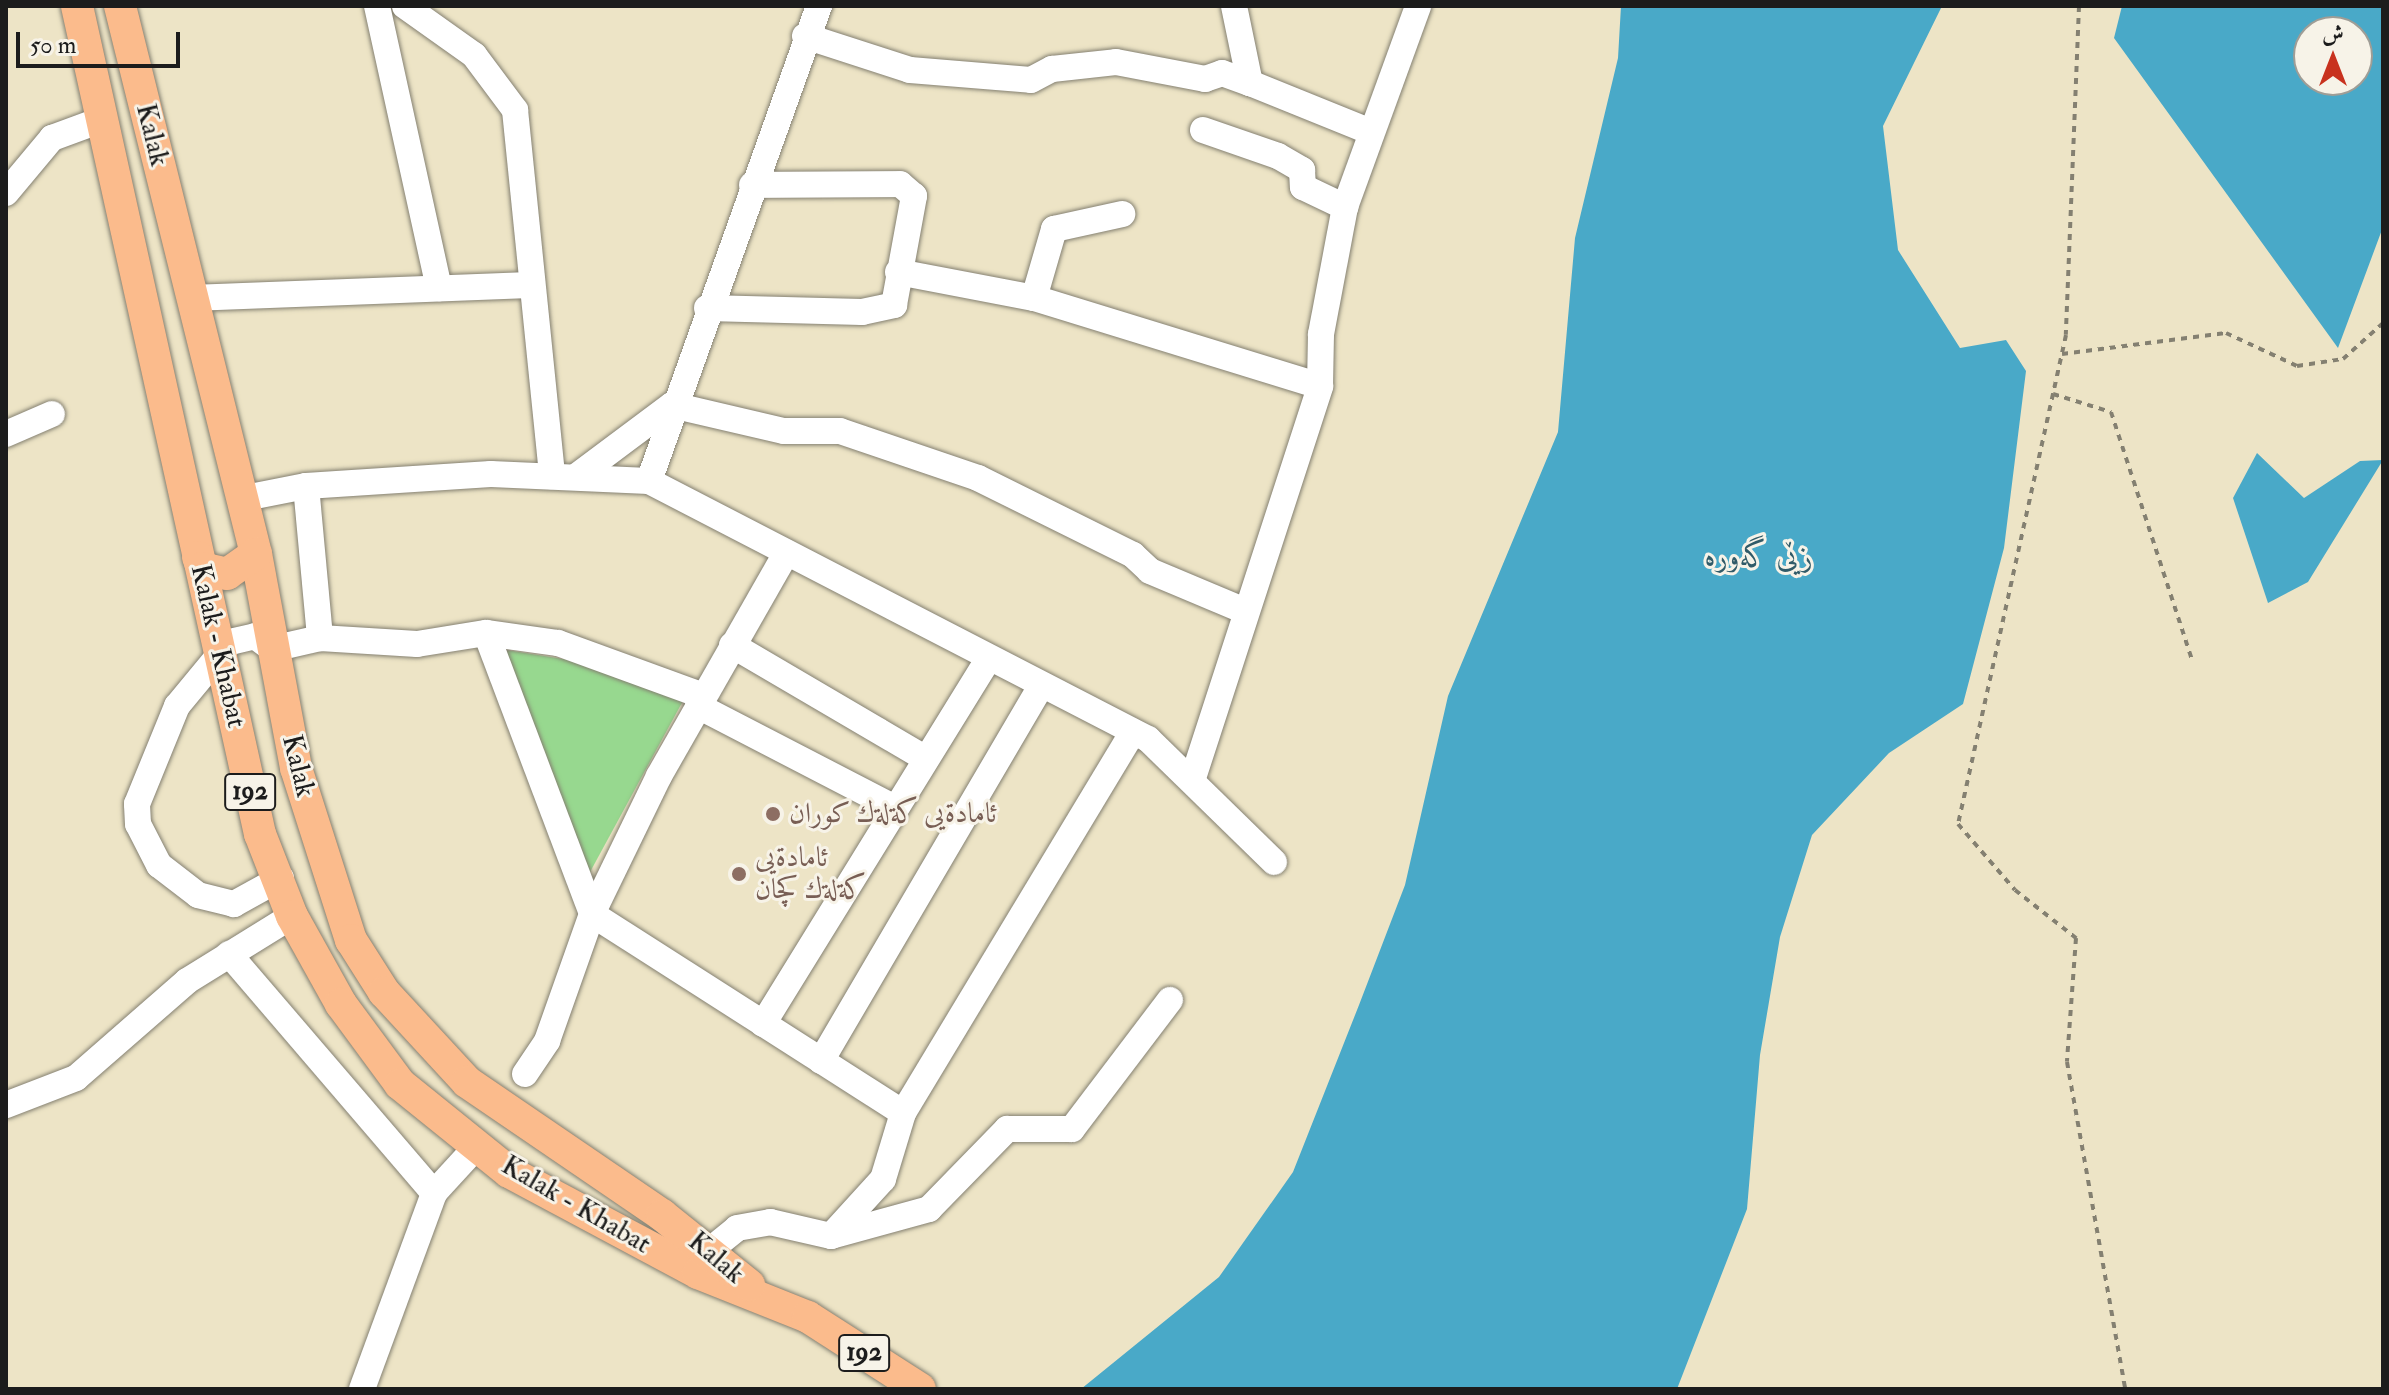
<!DOCTYPE html>
<html>
<head>
<meta charset="utf-8">
<style>
  body { margin:0 }
  #map { position:relative; width:2389px; height:1395px; overflow:hidden; background:#ede4c6; font-family:"IM FELL Double Pica",Amiri,serif }
  div>[style] { position:absolute }
  [style*='--x'] { left:calc(var(--x)*1px); top:calc(var(--y)*1px); width:calc(var(--w)*1px); rotate:calc(var(--a)*1deg) }
  .green>* { inset:0; background:#97d88f }
  .water>* { inset:0; background:#49a9c8 }
  .path>* { height:4px; margin-top:-2px; transform-origin:0; background:repeating-linear-gradient(90deg,#848071 0 6px,transparent 0 12px) }
  .roads { filter:drop-shadow(0 0 2px #848071) drop-shadow(0 0 2px #848071) }
  .minor>* { height:26px; margin:-13px; padding:0 13px; transform-origin:13px; border-radius:13px; background:#fff }
  .major>* { height:32px; margin:-16px; padding:0 16px; transform-origin:16px; border-radius:16px; background:#fbbb8c }
  .dots>* { width:22px; height:22px; translate:-50% -50%; box-sizing:border-box; border:4px solid #f7f3e8; border-radius:50% }
  span { translate:-50% -50%; white-space:nowrap; text-align:center; line-height:1.15; -webkit-text-stroke:6px #f7f3e8; paint-order:stroke }
  .shield-label span { padding:2px 6px; background:#f7f3e8; border:2px solid; border-radius:6px; -webkit-text-stroke-width:0 }
  .shield-label { font-size:26px; color:#1c1c1c; font-weight:700 }
  .street-label { font-size:28px; color:#1c1c1c }
  .education-label { font-size:28px; color:#785e54 }
  .left { translate:0 -50%; text-align:left }
  .water-label { font-size:30px; color:#305b69; font-style:italic }
  .frame { position:absolute; inset:0; border:8px solid #1c1c1c; pointer-events:none }
  .north { position:absolute; left:2293px; top:16px; width:80px; height:80px; box-sizing:border-box; background:#f7f3e8; border:2px solid #9f9d96; border-radius:50%; rotate:0deg; font-size:22px; font-weight:700; line-height:32px; text-align:center; color:#1c1c1c }
  .north::after { content:''; display:block; margin:auto; width:28px; height:36px; background:#c8321e; clip-path:polygon(50% 0,100% 100%,50% 72%,0 100%) }
  .scale { position:absolute; left:16px; top:32px; width:164px; height:36px; box-sizing:border-box; border:4px solid #1c1c1c; border-top:0; padding-left:10px; font-size:24px; line-height:28px; white-space:nowrap; color:#1c1c1c; -webkit-text-stroke:6px #f7f3e8; paint-order:stroke }
</style>
</head>
<body>
<div id="map">
  <div class="green">
    <div style="clip-path:polygon(493px 648px,576px 661px,684px 699px,583px 885px)"></div>
  </div>
  <div class="water">
    <div style="clip-path:polygon(1621px 6px,1942px 6px,1883px 126px,1898px 250px,1960px 348px,2006px 340px,2026px 371px,2004px 548px,1963px 704px,1889px 753px,1812px 835px,1780px 937px,1760px 1055px,1747px 1209px,1677px 1389px,1081px 1389px,1219px 1277px,1293px 1172px,1359px 1005px,1405px 885px,1448px 696px,1558px 432px,1575px 238px,1618px 58px)"></div>
    <div style="clip-path:polygon(evenodd,2122px 6px,2383px 6px,2383px 227px,2338px 348px,2114px 38px,2122px 6px,2309px 32px,2357px 32px,2357px 80px,2309px 80px,2309px 32px)"></div>
    <div style="clip-path:polygon(2257px 453px,2304px 498px,2360px 461px,2383px 460px,2308px 582px,2268px 603px,2233px 498px)"></div>
  </div>
  <div class="path">
    <div style="--x:2079;--y:6;--w:329;--a:92.3"></div>
    <div style="--x:2066;--y:335;--w:501;--a:102.45"></div>
    <div style="--x:1958;--y:824;--w:87;--a:49.2"></div>
    <div style="--x:2015;--y:890;--w:78;--a:38.2"></div>
    <div style="--x:2076;--y:938;--w:124;--a:94.2"></div>
    <div style="--x:2067;--y:1062;--w:332;--a:79.9"></div>
    <div style="--x:2062;--y:354;--w:165;--a:-7.3"></div>
    <div style="--x:2226;--y:333;--w:78;--a:24.9"></div>
    <div style="--x:2297;--y:366;--w:47;--a:-8.7"></div>
    <div style="--x:2343;--y:359;--w:54;--a:-42"></div>
    <div style="--x:2053;--y:394;--w:61;--a:17.2"></div>
    <div style="--x:2111;--y:412;--w:261;--a:71.9"></div>
  </div>
  <div class="roads">
    <div class="minor">
      <div style="--x:377;--y:6;--w:289;--a:77.6"></div>
      <div style="--x:405;--y:6;--w:85;--a:35.4"></div>
      <div style="--x:474;--y:55;--w:69;--a:53.3"></div>
      <div style="--x:515;--y:110;--w:368;--a:84.2"></div>
      <div style="--x:1234;--y:6;--w:79;--a:78.3"></div>
      <div style="--x:1250;--y:83;--w:128;--a:22"></div>
      <div style="--x:805;--y:36;--w:110;--a:17.9"></div>
      <div style="--x:910;--y:70;--w:121;--a:4.7"></div>
      <div style="--x:1031;--y:80;--w:24;--a:-28"></div>
      <div style="--x:1052;--y:69;--w:64;--a:-6.2"></div>
      <div style="--x:1116;--y:62;--w:91;--a:10.8"></div>
      <div style="--x:1205;--y:79;--w:18;--a:-19"></div>
      <div style="--x:1222;--y:73;--w:30;--a:20"></div>
      <div style="--x:1203;--y:130;--w:79;--a:19.1"></div>
      <div style="--x:1278;--y:156;--w:28;--a:30"></div>
      <div style="--x:1302;--y:170;--w:17;--a:87"></div>
      <div style="--x:1303;--y:187;--w:47;--a:25.5"></div>
      <div style="--x:6;--y:193;--w:72;--a:-50.1"></div>
      <div style="--x:52;--y:138;--w:52;--a:-20.2"></div>
      <div style="--x:898;--y:272;--w:138;--a:10.8"></div>
      <div style="--x:1034;--y:298;--w:299;--a:17.1"></div>
      <div style="--x:191;--y:298;--w:339;--a:-2.2"></div>
      <div style="--x:1034;--y:298;--w:72;--a:-73.8"></div>
      <div style="--x:1054;--y:229;--w:70;--a:-12.4"></div>
      <div style="--x:707;--y:308;--w:155;--a:1.5"></div>
      <div style="--x:862;--y:312;--w:33;--a:-12"></div>
      <div style="--x:894;--y:305;--w:111;--a:-79.6"></div>
      <div style="--x:914;--y:196;--w:18;--a:-139"></div>
      <div style="--x:900;--y:184;--w:148;--a:179.6"></div>
      <div style="--x:6;--y:434;--w:50;--a:-23.5"></div>
      <div style="--x:577;--y:476;--w:119;--a:-36.8"></div>
      <div style="--x:672;--y:405;--w:115;--a:13.1"></div>
      <div style="--x:784;--y:431;--w:56;--a:0"></div>
      <div style="--x:840;--y:431;--w:146;--a:18.8"></div>
      <div style="--x:978;--y:478;--w:173;--a:26.4"></div>
      <div style="--x:1133;--y:555;--w:23;--a:43"></div>
      <div style="--x:1150;--y:571;--w:103;--a:22.8"></div>
      <div style="--x:649;--y:481;--w:562;--a:27.34"></div>
      <div style="--x:1148;--y:739;--w:176;--a:44.3"></div>
      <div style="--x:306;--y:486;--w:153;--a:84.7"></div>
      <div style="--x:240;--y:499;--w:67;--a:-11.1"></div>
      <div style="--x:306;--y:486;--w:185;--a:-3.7"></div>
      <div style="--x:491;--y:474;--w:158;--a:2.5"></div>
      <div style="--x:649;--y:481;--w:505;--a:-70.31"></div>
      <div style="--x:486;--y:633;--w:300;--a:69.3"></div>
      <div style="--x:592;--y:914;--w:369;--a:32.6"></div>
      <div style="--x:732;--y:645;--w:225;--a:30.4"></div>
      <div style="--x:698;--y:706;--w:222;--a:27.4"></div>
      <div style="--x:1193;--y:778;--w:412;--a:-72"></div>
      <div style="--x:1320;--y:386;--w:52;--a:-88.9"></div>
      <div style="--x:1321;--y:334;--w:129;--a:-79.3"></div>
      <div style="--x:1345;--y:207;--w:214;--a:-70"></div>
      <div style="--x:281;--y:878;--w:54;--a:151"></div>
      <div style="--x:234;--y:904;--w:37;--a:-166"></div>
      <div style="--x:198;--y:895;--w:49;--a:-142.4"></div>
      <div style="--x:159;--y:865;--w:46;--a:-117.1"></div>
      <div style="--x:138;--y:824;--w:20;--a:-93"></div>
      <div style="--x:137;--y:804;--w:106;--a:-67.8"></div>
      <div style="--x:177;--y:706;--w:83;--a:-50.4"></div>
      <div style="--x:230;--y:642;--w:26;--a:-13"></div>
      <div style="--x:255;--y:636;--w:21;--a:37"></div>
      <div style="--x:272;--y:649;--w:49;--a:-12.9"></div>
      <div style="--x:320;--y:638;--w:97;--a:3.5"></div>
      <div style="--x:417;--y:644;--w:70;--a:-9.1"></div>
      <div style="--x:486;--y:633;--w:73;--a:7.9"></div>
      <div style="--x:558;--y:643;--w:155;--a:20"></div>
      <div style="--x:229;--y:954;--w:315;--a:49.4"></div>
      <div style="--x:763;--y:1024;--w:427;--a:-58.3"></div>
      <div style="--x:821;--y:1061;--w:433;--a:-59.6"></div>
      <div style="--x:525;--y:1074;--w:40;--a:-56"></div>
      <div style="--x:547;--y:1041;--w:135;--a:-70.5"></div>
      <div style="--x:592;--y:914;--w:153;--a:-64.1"></div>
      <div style="--x:659;--y:776;--w:257;--a:-60.3"></div>
      <div style="--x:6;--y:1105;--w:75;--a:-21.1"></div>
      <div style="--x:76;--y:1078;--w:147;--a:-41.1"></div>
      <div style="--x:187;--y:981;--w:123;--a:-31.8"></div>
      <div style="--x:831;--y:1236;--w:102;--a:-15.4"></div>
      <div style="--x:929;--y:1209;--w:112;--a:-45.7"></div>
      <div style="--x:1007;--y:1129;--w:65;--a:0"></div>
      <div style="--x:1072;--y:1129;--w:162;--a:-52.8"></div>
      <div style="--x:709;--y:1251;--w:36;--a:-39"></div>
      <div style="--x:737;--y:1228;--w:34;--a:-10"></div>
      <div style="--x:770;--y:1222;--w:63;--a:12.9"></div>
      <div style="--x:831;--y:1236;--w:77;--a:-47.6"></div>
      <div style="--x:883;--y:1179;--w:69;--a:-73.1"></div>
      <div style="--x:903;--y:1113;--w:445;--a:-58.9"></div>
      <div style="--x:362;--y:1389;--w:209;--a:-69.8"></div>
      <div style="--x:434;--y:1193;--w:65;--a:-47.5"></div>
    </div>
    <div class="major">
      <div style="--x:77;--y:6;--w:848;--a:77.54"></div>
      <div style="--x:260;--y:834;--w:88;--a:68.7"></div>
      <div style="--x:292;--y:916;--w:101;--a:60.9"></div>
      <div style="--x:341;--y:1004;--w:99;--a:53.6"></div>
      <div style="--x:400;--y:1084;--w:140;--a:38.9"></div>
      <div style="--x:509;--y:1172;--w:214;--a:28.1"></div>
      <div style="--x:698;--y:1273;--w:118;--a:21.8"></div>
      <div style="--x:808;--y:1317;--w:133;--a:32.7"></div>
      <div style="--x:120;--y:6;--w:565;--a:76.06"></div>
      <div style="--x:256;--y:554;--w:218;--a:79.4"></div>
      <div style="--x:296;--y:768;--w:181;--a:72.3"></div>
      <div style="--x:351;--y:940;--w:62;--a:57.6"></div>
      <div style="--x:384;--y:992;--w:122;--a:47.3"></div>
      <div style="--x:467;--y:1082;--w:236;--a:34.3"></div>
      <div style="--x:662;--y:1215;--w:112;--a:38.8"></div>
      <div style="--x:198;--y:557;--w:12;--a:70"></div>
      <div style="--x:202;--y:568;--w:26;--a:13"></div>
      <div style="--x:227;--y:574;--w:35;--a:-35"></div>
    </div>
  </div>
  <div class="dots">
    <div style="left:773px;top:814px;background:#8d6e63"></div>
    <div style="left:739px;top:874px;background:#8d6e63"></div>
  </div>
  <div class="shield-label">
    <span style="left:250px;top:792px">192</span>
    <span style="left:864px;top:1353px">192</span>
  </div>
  <div class="street-label">
    <span style="left:152px;top:135px;rotate:76deg">Kalak</span>
    <span style="left:218px;top:646px;rotate:77deg">Kalak - Khabat</span>
    <span style="left:298px;top:766px;rotate:76deg">Kalak</span>
    <span style="left:576px;top:1205px;rotate:30deg">Kalak - Khabat</span>
    <span style="left:716px;top:1258px;rotate:40deg">Kalak</span>
  </div>
  <div class="education-label">
    <span class="left" style="left:789px;top:814px">ئامادةيى كةلةك كوران</span>
    <span class="left" style="left:755px;top:874px">ئامادةيى<br>كةلةك كچان</span>
  </div>
  <div class="water-label">
    <span style="left:1759px;top:557px">زێی گەورە</span>
  </div>
  <div class="frame"></div>
  <div class="north">ش</div>
  <div class="scale">50 m</div>
</div>
</body>
</html>
